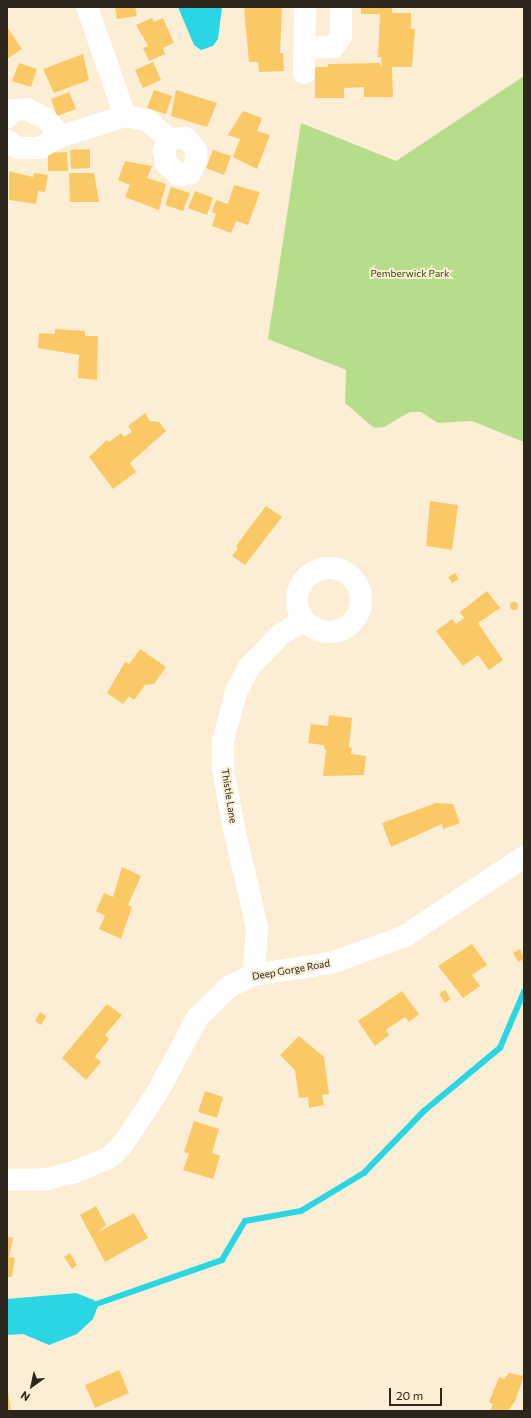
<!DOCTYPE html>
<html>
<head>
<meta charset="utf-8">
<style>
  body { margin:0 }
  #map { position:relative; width:531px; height:1418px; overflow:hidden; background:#fceed4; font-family:Commissioner,sans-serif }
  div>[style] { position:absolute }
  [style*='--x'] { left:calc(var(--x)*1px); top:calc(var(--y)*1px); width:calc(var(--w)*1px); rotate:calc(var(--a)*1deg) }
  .green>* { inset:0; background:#b6dd89 }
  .water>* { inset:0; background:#2ad6e4 }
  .stream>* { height:5.5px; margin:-2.75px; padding:0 2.75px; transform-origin:2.75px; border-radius:2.75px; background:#2ad6e4 }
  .building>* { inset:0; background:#fac965 }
  .round { border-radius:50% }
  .minor>* { height:22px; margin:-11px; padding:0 11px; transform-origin:11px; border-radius:11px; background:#fff }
  .minor>.ring { margin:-11px; padding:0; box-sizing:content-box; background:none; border:22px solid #fff; border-radius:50% }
  span { translate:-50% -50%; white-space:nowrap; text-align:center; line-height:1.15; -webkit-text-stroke:4px #fceed4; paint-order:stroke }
  .park-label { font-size:10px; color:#2e4801 }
  .street-label { font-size:10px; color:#2c261d }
  .frame { position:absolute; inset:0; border:8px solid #2c261d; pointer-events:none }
  .north { position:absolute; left:12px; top:1366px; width:40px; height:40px; -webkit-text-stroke:3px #fceed4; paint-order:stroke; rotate:213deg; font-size:11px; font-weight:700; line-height:16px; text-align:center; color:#2c261d }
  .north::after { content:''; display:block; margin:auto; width:14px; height:18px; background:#2c261d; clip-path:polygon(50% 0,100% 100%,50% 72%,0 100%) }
  .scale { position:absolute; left:389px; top:1388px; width:53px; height:18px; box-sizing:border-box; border:2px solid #2c261d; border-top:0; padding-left:5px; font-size:12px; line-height:14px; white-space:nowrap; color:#2c261d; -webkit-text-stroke:3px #fceed4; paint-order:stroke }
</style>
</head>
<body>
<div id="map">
  <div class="green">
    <div style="clip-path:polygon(524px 76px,524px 442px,472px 421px,438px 423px,421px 412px,410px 412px,384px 427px,374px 428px,345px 403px,346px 370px,268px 339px,301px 123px,396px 161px)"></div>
  </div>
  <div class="water">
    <div style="clip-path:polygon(178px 7px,222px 7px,218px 39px,213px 46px,201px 50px,194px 45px)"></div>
    <div style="clip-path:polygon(76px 1293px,94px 1300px,98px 1306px,93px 1319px,77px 1334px,49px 1345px,23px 1334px,7px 1335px,7px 1299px)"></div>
  </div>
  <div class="stream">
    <div style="--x:91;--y:1306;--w:139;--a:-19.3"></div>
    <div style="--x:222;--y:1260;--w:45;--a:-59.5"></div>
    <div style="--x:245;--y:1221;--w:57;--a:-10.1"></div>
    <div style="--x:301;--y:1211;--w:74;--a:-31.1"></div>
    <div style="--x:364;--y:1173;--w:86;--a:-45.9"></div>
    <div style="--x:424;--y:1111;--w:99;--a:-39.7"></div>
    <div style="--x:500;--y:1048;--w:61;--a:-66.8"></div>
  </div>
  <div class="building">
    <div style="clip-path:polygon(115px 7px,135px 7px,137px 16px,117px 19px)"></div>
    <div style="clip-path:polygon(247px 7px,282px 7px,280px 53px,283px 53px,284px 71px,259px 72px,258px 62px,249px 62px,244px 9px)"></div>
    <div style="clip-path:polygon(361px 7px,392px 7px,392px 13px,411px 13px,411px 29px,415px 29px,412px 67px,392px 67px,393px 97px,364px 97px,364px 87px,344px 88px,344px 98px,315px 98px,315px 67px,328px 67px,328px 64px,379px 63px,382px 66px,381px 57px,378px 57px,380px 14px,361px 14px)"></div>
    <div style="clip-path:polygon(152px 18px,154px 22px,163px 18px,174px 43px,163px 48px,165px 54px,149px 61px,143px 48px,148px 46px,136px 25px)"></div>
    <div style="clip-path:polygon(7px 27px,22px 49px,7px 59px)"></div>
    <div style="clip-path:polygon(83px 54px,89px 80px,54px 93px,43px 69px)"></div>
    <div style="clip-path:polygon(153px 62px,161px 80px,143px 88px,135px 70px)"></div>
    <div style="clip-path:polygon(19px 63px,37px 69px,31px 87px,12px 81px)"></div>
    <div style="clip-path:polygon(154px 90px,172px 96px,166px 114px,147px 108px)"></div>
    <div style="clip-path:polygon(176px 90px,217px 103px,207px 127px,171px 116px)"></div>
    <div style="clip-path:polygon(69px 92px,76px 109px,57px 116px,51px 99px)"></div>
    <div style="clip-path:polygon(243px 111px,262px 118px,257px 131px,270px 135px,257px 169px,233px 157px,240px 139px,228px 135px)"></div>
    <div style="clip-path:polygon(90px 149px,90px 168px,71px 169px,70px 150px)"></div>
    <div style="clip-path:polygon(213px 150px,231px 156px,224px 175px,206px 168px)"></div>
    <div style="clip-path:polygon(67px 152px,68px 171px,48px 171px,48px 153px)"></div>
    <div style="clip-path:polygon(125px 161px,152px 166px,147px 178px,166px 184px,159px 210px,125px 197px,130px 185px,118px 180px)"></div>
    <div style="clip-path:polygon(9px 171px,33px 177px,34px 173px,48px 175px,45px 192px,38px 191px,36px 204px,9px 200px)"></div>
    <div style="clip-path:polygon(69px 173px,94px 173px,99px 202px,70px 202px)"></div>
    <div style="clip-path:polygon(234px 185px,260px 192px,248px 225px,236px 221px,231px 233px,212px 226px,216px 214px,212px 212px,216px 200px,228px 204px)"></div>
    <div style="clip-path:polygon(171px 187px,190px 193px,183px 211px,165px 205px)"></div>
    <div style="clip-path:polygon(195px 191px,213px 198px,207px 215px,188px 208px)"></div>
    <div style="clip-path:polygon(55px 329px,85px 331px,85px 336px,98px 336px,97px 380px,78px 378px,79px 355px,38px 348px,39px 333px,55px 334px)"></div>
    <div style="clip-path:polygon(145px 413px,150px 421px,159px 422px,166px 431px,130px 463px,136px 472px,113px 489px,89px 457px,107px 440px,109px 442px,121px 433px,124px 437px,132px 432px,128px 426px)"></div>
    <div style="clip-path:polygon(430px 501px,458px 505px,452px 550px,426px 546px)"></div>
    <div style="clip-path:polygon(266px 506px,282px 517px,245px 565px,232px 556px,238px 548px,236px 546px)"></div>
    <div style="clip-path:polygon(455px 573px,459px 579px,452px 583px,448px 577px)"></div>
    <div style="clip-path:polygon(487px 591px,500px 608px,478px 623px,503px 660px,489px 670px,478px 655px,463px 666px,436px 631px,452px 619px,456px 624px,464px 618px,460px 612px)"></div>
    <div class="round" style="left:510px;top:602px;width:8px;height:8px"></div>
    <div style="clip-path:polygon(140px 649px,166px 667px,154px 684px,145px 685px,134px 700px,129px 696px,123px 704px,107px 693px,125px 662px,129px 664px)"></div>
    <div style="clip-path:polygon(329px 715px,352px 718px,349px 747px,352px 748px,351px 754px,366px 756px,364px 775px,323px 776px,326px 751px,323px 745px,308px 743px,311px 724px,328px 726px)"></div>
    <div style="clip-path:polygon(436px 803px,453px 804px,460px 823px,443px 829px,442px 824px,391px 847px,382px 823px)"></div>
    <div style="clip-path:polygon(122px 867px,141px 876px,128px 905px,132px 907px,121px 939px,99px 929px,105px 916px,96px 911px,104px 893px,113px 897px)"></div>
    <div style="clip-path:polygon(472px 944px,487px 965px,472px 975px,480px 986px,463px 998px,438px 966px)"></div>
    <div style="clip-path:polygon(520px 949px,524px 959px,518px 962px,513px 953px)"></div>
    <div style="clip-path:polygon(445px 990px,451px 999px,445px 1003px,439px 994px)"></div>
    <div style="clip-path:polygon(402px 991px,419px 1014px,409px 1022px,405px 1017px,386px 1030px,389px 1035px,375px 1046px,358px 1021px)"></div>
    <div style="clip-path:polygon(107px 1004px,122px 1015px,105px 1035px,109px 1039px,95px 1057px,101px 1062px,86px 1080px,62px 1058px)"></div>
    <div style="clip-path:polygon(40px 1012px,46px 1016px,41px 1025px,35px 1021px)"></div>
    <div style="clip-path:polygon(299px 1036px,324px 1057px,329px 1094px,322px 1095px,324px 1105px,309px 1108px,308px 1097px,299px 1098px,295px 1070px,280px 1055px)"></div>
    <div style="clip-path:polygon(205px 1091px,223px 1097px,217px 1118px,198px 1112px)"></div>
    <div style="clip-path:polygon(194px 1121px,219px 1129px,212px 1153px,220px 1156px,213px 1179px,183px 1170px,189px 1154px,184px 1152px)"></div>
    <div style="clip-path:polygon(96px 1206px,106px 1225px,98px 1232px,134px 1213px,148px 1238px,105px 1262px,80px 1215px)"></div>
    <div style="clip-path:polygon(7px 1237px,13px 1238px,9px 1257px,15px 1258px,12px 1277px,7px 1277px)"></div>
    <div style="clip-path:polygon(70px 1253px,77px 1265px,72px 1269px,64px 1257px)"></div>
    <div style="clip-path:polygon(119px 1370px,129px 1393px,95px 1408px,85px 1385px)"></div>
    <div style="clip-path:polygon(509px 1373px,524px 1376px,515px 1401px,508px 1411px,490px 1411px,493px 1404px,489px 1402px,499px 1377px,504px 1379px)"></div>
    <div style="clip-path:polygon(7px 1392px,8px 1392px,11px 1411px,7px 1411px)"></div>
  </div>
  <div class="minor">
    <div style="--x:87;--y:7;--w:115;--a:70.8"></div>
    <div style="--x:305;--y:48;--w:28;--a:-2"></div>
    <div style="--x:333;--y:47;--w:13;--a:-51"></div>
    <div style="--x:341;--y:37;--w:30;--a:-90"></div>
    <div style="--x:304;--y:73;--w:66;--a:-89.1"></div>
    <div style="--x:7;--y:117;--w:9;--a:-49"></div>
    <div style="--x:13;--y:110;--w:14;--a:-4"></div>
    <div style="--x:27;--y:109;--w:21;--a:28"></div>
    <div style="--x:46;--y:119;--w:13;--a:48"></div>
    <div style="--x:55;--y:129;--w:9;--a:84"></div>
    <div style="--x:7;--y:140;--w:14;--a:36"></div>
    <div style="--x:18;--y:148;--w:22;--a:0"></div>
    <div style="--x:40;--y:148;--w:19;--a:-32"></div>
    <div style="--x:56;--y:138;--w:72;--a:-17.7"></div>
    <div style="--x:125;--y:116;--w:22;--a:10"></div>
    <div style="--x:147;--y:120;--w:29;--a:41"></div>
    <div style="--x:169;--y:139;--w:17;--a:-3"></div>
    <div style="--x:186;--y:138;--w:16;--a:50"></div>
    <div style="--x:196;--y:150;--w:12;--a:90"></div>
    <div style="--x:196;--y:162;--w:13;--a:119"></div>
    <div style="--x:190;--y:173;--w:12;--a:171"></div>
    <div style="--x:178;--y:175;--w:17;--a:-135"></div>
    <div style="--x:166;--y:163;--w:13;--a:-99"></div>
    <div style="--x:164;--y:150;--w:12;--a:-66"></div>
    <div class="ring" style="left:297px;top:568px;width:42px;height:42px"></div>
    <div style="--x:254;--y:975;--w:48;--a:-86.4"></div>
    <div style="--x:257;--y:927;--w:101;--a:-103.2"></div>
    <div style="--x:234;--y:829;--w:61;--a:-100.4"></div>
    <div style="--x:223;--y:769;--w:28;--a:-90"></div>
    <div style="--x:223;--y:741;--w:51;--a:-75.1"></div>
    <div style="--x:236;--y:692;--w:30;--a:-62"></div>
    <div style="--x:250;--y:666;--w:43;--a:-45.9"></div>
    <div style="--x:280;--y:635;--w:28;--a:-32"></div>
    <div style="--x:7;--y:1180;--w:39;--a:-1"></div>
    <div style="--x:46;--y:1179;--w:30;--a:-14"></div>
    <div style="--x:75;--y:1172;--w:38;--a:-23"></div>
    <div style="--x:110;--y:1157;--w:18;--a:-45"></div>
    <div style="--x:123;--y:1144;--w:61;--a:-56.3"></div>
    <div style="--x:157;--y:1093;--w:85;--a:-61.9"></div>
    <div style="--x:197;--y:1018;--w:46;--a:-44.1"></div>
    <div style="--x:230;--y:986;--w:26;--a:-25"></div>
    <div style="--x:254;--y:975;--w:78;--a:-8.9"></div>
    <div style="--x:331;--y:963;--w:79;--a:-20"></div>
    <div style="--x:405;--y:936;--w:143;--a:-33.6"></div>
  </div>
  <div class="park-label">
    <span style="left:410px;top:274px">Pemberwick Park</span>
  </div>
  <div class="street-label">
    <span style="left:229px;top:796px;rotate:81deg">Thistle Lane</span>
    <span style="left:291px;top:970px;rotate:-10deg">Deep Gorge Road</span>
  </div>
  <div class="frame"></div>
  <div class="north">N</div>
  <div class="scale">20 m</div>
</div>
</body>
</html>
